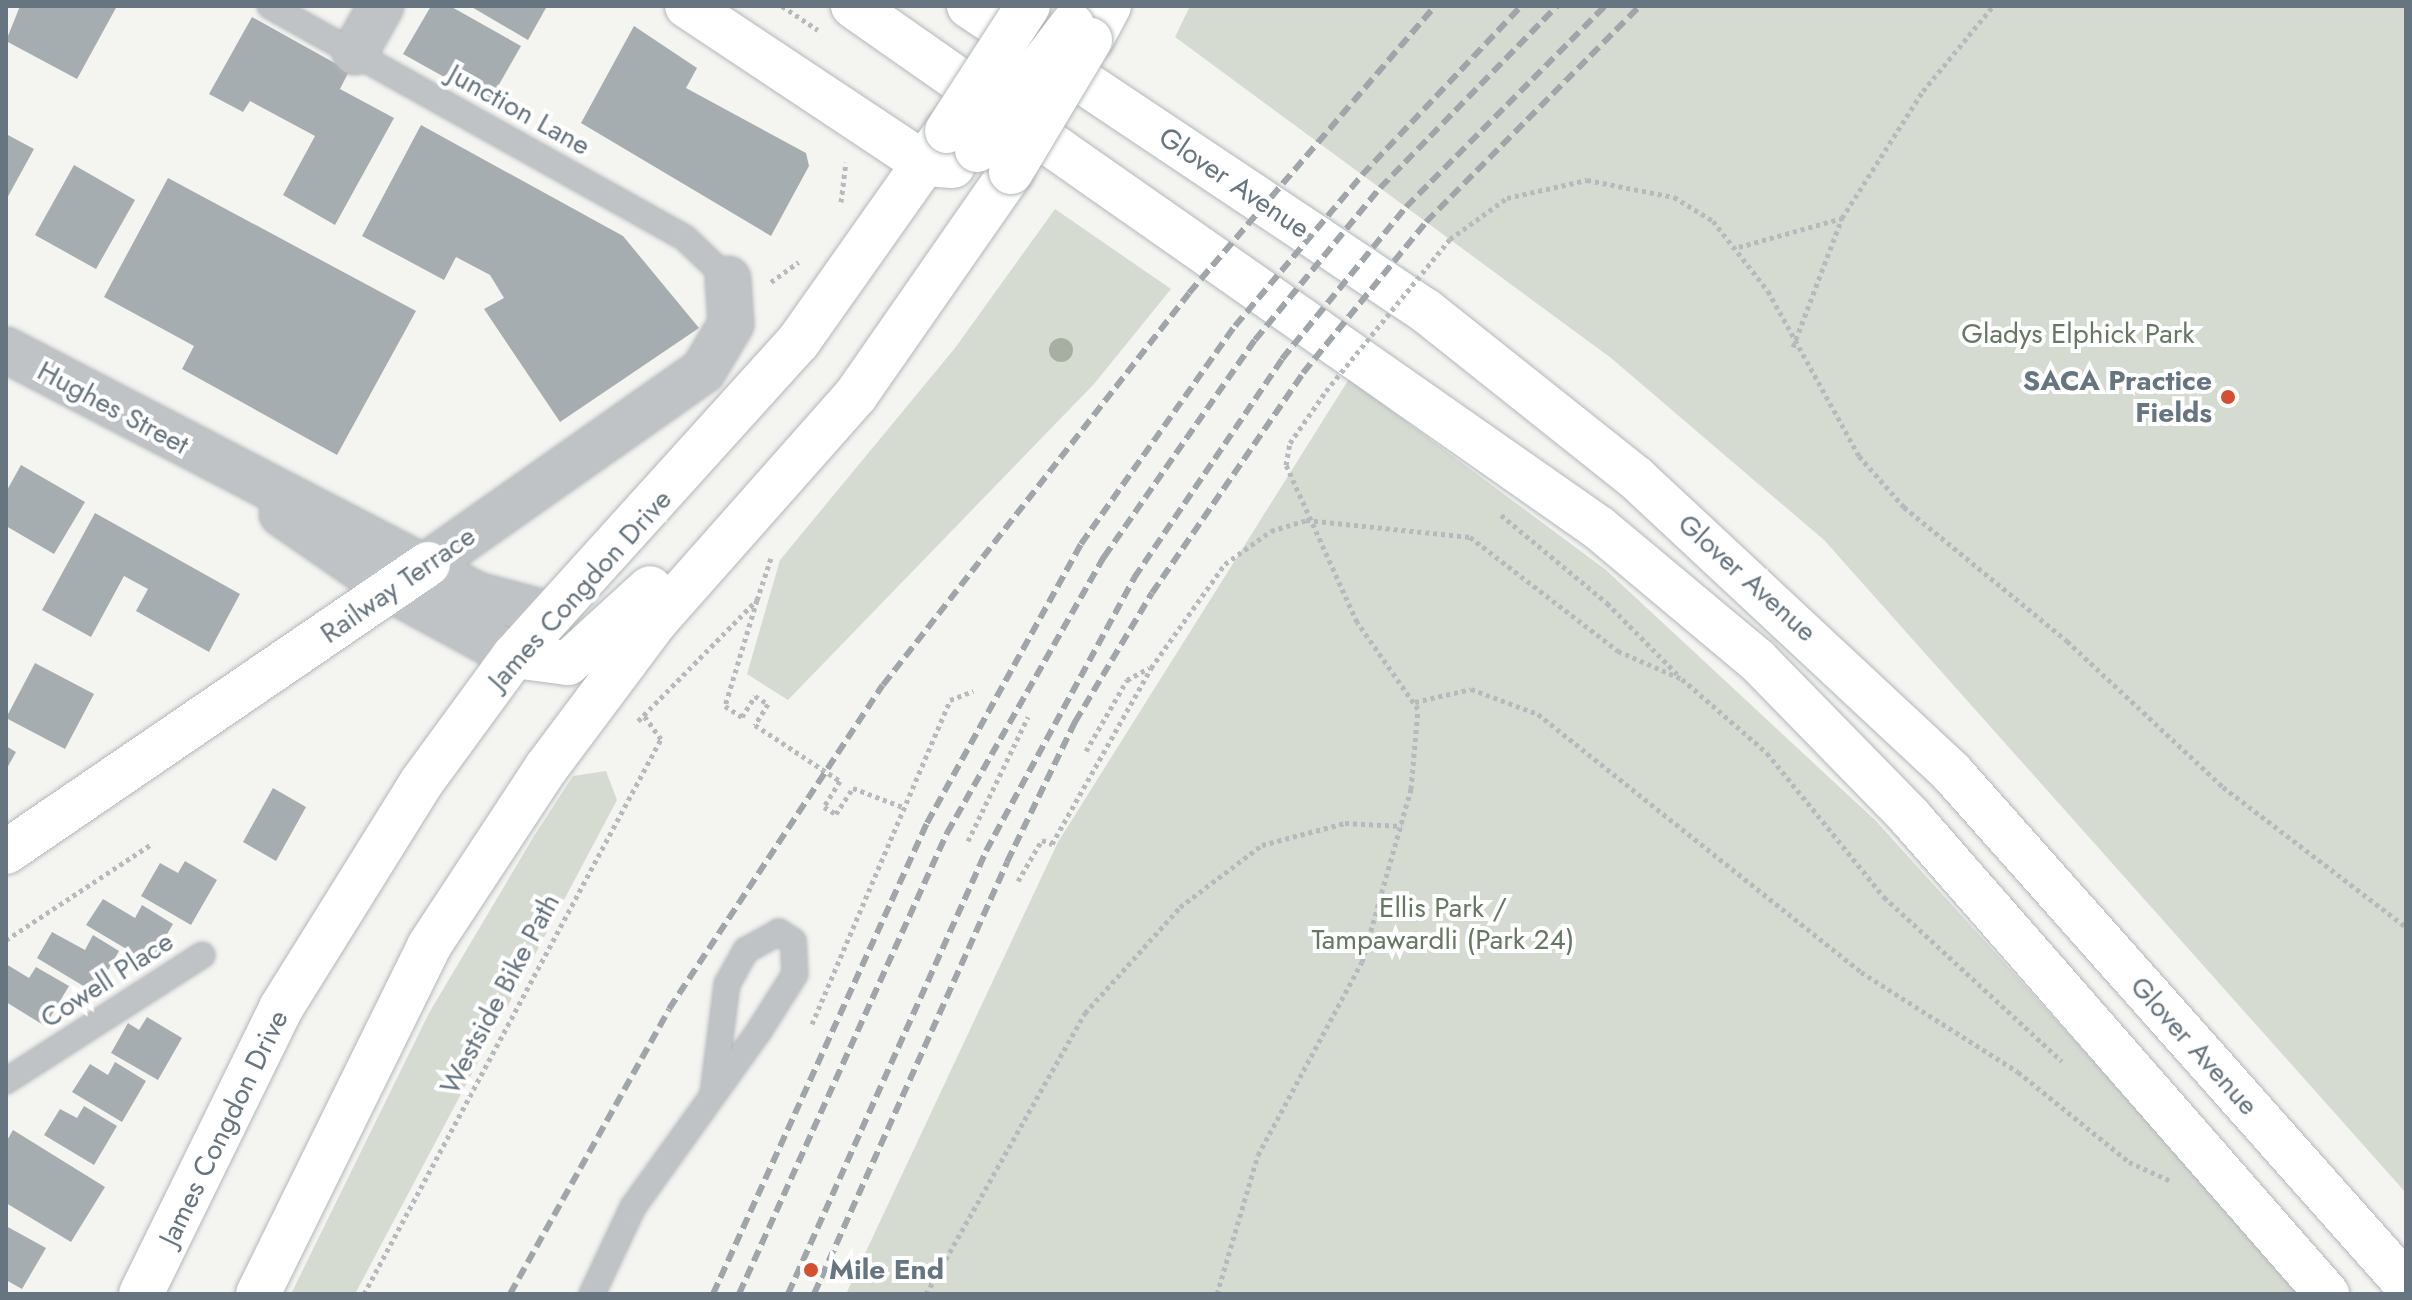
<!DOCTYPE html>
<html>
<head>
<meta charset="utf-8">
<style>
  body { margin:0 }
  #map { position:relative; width:2412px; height:1300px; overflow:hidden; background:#f4f4f1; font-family:Jost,sans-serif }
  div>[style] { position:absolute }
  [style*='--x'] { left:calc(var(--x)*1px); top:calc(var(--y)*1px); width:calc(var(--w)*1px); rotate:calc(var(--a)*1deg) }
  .green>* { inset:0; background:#d6dbd2 }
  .building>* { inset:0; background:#a6adb1 }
  .path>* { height:5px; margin-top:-2.5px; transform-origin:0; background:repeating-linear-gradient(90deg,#b7babc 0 4px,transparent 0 8px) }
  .roads { filter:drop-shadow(0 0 2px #b2b7ba) drop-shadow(0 0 2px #b2b7ba) }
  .lane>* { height:24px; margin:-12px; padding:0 12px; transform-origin:12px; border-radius:12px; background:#c0c3c6 }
  .street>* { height:44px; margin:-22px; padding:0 22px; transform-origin:22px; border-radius:22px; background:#c0c3c6 }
  .secondary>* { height:44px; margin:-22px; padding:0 22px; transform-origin:22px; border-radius:22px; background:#fff }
  .highway>* { height:44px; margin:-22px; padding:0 22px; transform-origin:22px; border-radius:22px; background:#fff }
  .rail>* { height:6px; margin-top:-3px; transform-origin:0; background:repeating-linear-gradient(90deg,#9fa5a9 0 12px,transparent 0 18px) }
  .path-bridge>* { height:5px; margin-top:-2.5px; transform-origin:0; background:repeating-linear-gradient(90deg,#b7babc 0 4px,transparent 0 8px) }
  .bridges { filter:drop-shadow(0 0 2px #b2b6b8) drop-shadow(0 0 2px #b2b6b8) }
  .highway-bridge>* { height:44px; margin:-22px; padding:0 22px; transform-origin:22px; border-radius:22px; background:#fff }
  .trees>* { width:24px; height:24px; margin:-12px; border-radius:50%; background:#a7afa3 }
  .dots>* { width:22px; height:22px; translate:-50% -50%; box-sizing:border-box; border:4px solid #fff; border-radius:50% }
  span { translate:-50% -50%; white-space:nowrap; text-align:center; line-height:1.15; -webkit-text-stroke:8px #fff; paint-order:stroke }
  .street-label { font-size:28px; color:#66757f }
  .park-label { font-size:28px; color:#687764 }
  .poi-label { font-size:28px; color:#66757f; font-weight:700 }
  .right { translate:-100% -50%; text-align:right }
  .left { translate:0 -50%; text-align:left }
  .frame { position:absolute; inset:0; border:8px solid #66757f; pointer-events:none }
</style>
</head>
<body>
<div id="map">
  <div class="green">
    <div style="clip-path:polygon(1190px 6px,2406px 6px,2406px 1193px,1824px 540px,1611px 358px,1175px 37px)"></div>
    <div style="clip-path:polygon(1055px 209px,1171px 289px,1094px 384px,788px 700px,747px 674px,780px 560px,955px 348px)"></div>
    <div style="clip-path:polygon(1349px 379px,1606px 570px,1876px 821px,2304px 1294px,846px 1294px,1058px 842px)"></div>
    <div style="clip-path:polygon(606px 771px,617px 800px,355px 1294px,291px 1294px,429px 1013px,534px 836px,573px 776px)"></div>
  </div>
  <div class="building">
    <div style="clip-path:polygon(20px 6px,117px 6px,77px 79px,6px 41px)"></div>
    <div style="clip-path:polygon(431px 6px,450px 6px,521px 46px,489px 102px,403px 54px)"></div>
    <div style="clip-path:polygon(470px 6px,547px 6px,528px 40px)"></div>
    <div style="clip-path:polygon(252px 17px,349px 71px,340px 89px,394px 118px,335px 225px,283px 195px,315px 136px,250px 101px,243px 112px,209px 94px)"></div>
    <div style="clip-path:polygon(634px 26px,697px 68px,686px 88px,806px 153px,809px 166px,771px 236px,581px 123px)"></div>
    <div style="clip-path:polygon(421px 125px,623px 236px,699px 328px,560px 422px,484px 309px,504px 298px,490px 275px,456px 257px,444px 280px,362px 236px)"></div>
    <div style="clip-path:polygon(6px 134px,34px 149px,6px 200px)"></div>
    <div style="clip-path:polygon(74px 165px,135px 200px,96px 269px,35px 235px)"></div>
    <div style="clip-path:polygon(168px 178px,416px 311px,337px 455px,182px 369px,194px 346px,104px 297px)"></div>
    <div style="clip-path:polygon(21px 465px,85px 502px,54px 554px,6px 526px,6px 492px)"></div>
    <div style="clip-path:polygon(95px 513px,240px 594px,209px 652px,136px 611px,148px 589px,124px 576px,91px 637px,42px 610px)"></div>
    <div style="clip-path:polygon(35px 663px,94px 694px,65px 749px,6px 718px)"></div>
    <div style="clip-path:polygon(6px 746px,16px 752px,6px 770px)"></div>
    <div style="clip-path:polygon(273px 788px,306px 807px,276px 861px,243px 842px)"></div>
    <div style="clip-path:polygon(185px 861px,217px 880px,191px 925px,141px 896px,160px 863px,178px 873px)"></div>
    <div style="clip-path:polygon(103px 899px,135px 918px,142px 905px,173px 924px,150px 963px,86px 925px)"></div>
    <div style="clip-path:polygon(52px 932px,85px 950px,93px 935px,119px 951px,95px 993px,37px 958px)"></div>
    <div style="clip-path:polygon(6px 964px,29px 978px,36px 967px,69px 986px,45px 1026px,6px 1002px)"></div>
    <div style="clip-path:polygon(147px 1017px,182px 1038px,158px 1080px,111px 1053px,128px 1023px,139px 1030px)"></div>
    <div style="clip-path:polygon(115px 1062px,146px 1081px,122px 1122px,72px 1092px,90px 1064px,108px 1075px)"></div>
    <div style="clip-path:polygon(84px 1106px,117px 1126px,94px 1165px,44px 1135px,60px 1109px,77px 1118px)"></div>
    <div style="clip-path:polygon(13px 1130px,105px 1187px,71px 1242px,6px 1203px,6px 1142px)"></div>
    <div style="clip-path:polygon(6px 1226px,46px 1248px,22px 1289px,6px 1280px)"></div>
  </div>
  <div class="path">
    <div style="--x:782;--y:6;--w:43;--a:33.7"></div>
    <div style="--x:841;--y:202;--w:40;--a:-82.9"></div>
    <div style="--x:1450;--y:239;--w:70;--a:-35.7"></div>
    <div style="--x:1507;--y:198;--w:82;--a:-12.7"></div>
    <div style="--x:1587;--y:180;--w:89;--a:11.1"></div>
    <div style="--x:1674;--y:197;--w:46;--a:31.6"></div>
    <div style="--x:1713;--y:221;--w:89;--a:51.8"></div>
    <div style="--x:1768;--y:291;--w:188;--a:61.1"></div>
    <div style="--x:1859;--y:456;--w:68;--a:48.6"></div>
    <div style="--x:1904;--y:507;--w:211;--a:39.4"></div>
    <div style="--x:2067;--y:641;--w:214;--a:43.1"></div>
    <div style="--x:2223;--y:787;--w:230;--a:37.4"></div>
    <div style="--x:1739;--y:247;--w:107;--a:-15.7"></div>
    <div style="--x:771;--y:282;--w:34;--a:-36"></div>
    <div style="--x:1793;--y:347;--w:138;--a:-69.2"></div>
    <div style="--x:1842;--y:218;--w:151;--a:-57.5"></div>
    <div style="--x:1923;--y:91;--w:110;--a:-50.5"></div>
    <div style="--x:1501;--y:515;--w:138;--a:39.7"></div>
    <div style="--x:1607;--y:603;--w:104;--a:45.4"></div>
    <div style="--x:757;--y:600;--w:111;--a:106.8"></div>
    <div style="--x:725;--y:706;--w:20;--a:33"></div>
    <div style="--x:742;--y:717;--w:25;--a:-58"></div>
    <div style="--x:755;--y:696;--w:15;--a:32"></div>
    <div style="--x:768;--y:704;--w:25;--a:122"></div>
    <div style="--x:755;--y:725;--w:102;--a:33.4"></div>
    <div style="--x:840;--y:781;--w:31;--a:122"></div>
    <div style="--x:824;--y:807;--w:14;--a:30"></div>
    <div style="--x:836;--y:814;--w:31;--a:-57"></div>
    <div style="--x:853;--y:788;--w:53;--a:20.8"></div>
    <div style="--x:1415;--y:702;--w:57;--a:-13.1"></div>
    <div style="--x:1471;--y:689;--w:72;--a:20.5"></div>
    <div style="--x:1538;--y:714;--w:413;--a:38.6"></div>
    <div style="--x:1861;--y:972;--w:186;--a:32.5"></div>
    <div style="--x:2018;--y:1072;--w:143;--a:39"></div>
    <div style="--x:2129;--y:1162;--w:46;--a:24.3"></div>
    <div style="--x:638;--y:721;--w:170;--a:-45.5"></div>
    <div style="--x:757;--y:600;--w:44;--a:-71.6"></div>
    <div style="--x:1086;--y:751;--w:82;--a:-60"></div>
    <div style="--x:1127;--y:680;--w:25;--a:-29"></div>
    <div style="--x:968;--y:841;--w:138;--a:-64.2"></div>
    <div style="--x:1018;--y:881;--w:48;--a:-59.7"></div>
    <div style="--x:1042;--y:840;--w:11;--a:22"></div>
    <div style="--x:1052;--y:844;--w:202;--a:-60.6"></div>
    <div style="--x:1151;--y:668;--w:128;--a:-54.6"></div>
    <div style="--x:1225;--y:564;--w:57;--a:-35.7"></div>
    <div style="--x:1271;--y:531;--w:37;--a:-17"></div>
    <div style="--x:1306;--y:520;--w:165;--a:5.9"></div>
    <div style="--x:1470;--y:537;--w:187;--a:37.6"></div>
    <div style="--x:1618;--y:651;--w:70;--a:23.6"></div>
    <div style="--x:1682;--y:679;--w:113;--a:41"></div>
    <div style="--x:1767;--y:753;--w:186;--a:50.9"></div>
    <div style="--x:1884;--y:897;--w:242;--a:42.7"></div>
    <div style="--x:6;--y:940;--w:176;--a:-33.4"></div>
    <div style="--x:812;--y:1024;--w:352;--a:-66.9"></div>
    <div style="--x:950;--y:700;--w:25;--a:-21"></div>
    <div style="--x:364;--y:1294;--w:629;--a:-61.85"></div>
    <div style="--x:661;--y:739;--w:29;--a:-126"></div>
    <div style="--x:926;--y:1294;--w:323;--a:-60.5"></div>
    <div style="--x:1085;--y:1013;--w:142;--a:-48.1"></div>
    <div style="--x:1180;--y:907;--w:103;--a:-37.1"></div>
    <div style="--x:1262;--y:845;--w:86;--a:-14.8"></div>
    <div style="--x:1345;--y:823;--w:57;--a:3"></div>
    <div style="--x:1217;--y:1294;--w:145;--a:-73.6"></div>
    <div style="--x:1258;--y:1155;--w:219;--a:-61.7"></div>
    <div style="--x:1362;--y:962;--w:180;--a:-74.2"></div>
    <div style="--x:1411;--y:789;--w:80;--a:-85"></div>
    <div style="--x:1418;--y:709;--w:106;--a:-125"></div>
    <div style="--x:1357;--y:622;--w:172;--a:-114.3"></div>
    <div style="--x:1286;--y:465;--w:22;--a:-80"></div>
    <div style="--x:1290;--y:443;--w:63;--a:-55.3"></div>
  </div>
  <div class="roads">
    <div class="lane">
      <div style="--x:270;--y:6;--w:475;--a:29.2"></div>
      <div style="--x:685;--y:238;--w:59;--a:43.6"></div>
      <div style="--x:6;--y:1081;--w:233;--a:-32.7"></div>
      <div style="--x:592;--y:1294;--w:96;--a:-64.8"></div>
      <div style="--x:633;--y:1207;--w:216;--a:-54.4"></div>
      <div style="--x:759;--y:1031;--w:67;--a:-57.7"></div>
      <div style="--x:795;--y:974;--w:33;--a:-93"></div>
      <div style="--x:793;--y:941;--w:17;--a:-147"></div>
      <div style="--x:779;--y:932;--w:38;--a:151"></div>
      <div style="--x:746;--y:950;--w:39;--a:119"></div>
      <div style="--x:727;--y:984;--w:110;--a:97.3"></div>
    </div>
    <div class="street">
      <div style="--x:355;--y:52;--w:53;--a:-60.5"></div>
      <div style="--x:6;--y:350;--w:531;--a:27.48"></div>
      <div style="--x:477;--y:595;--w:78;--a:14.9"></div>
      <div style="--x:282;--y:514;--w:134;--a:34.6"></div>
      <div style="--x:392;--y:590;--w:139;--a:28.4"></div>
      <div style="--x:428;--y:564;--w:336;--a:-35.1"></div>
      <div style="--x:703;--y:371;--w:55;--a:-59.2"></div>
      <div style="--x:731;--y:324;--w:45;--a:-93.8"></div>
    </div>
    <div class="secondary">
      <div style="--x:853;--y:6;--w:910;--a:34.98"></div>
      <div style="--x:1599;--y:528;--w:206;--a:39.9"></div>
      <div style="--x:1757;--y:660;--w:219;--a:45.7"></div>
      <div style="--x:1910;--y:817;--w:634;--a:48.84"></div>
      <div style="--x:969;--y:6;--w:549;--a:33.72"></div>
      <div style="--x:1426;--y:311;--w:268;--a:38.5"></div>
      <div style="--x:1636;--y:478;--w:432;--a:43"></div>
      <div style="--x:1952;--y:773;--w:684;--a:48.38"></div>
      <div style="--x:6;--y:852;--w:511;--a:-34.31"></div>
    </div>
    <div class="highway">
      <div style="--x:687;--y:6;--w:286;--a:33.6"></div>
      <div style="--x:925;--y:164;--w:28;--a:4"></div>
      <div style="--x:1092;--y:38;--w:36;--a:-62"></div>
      <div style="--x:514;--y:656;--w:54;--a:7.4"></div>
      <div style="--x:568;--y:663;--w:111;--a:-42.4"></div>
      <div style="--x:141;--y:1294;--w:318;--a:-63.9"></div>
      <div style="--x:281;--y:1008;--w:265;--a:-58.1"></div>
      <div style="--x:421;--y:783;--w:157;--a:-53.8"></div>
      <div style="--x:514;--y:656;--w:423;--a:-47.9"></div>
      <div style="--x:798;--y:342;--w:258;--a:-54.8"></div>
      <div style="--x:258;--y:1294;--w:388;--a:-63.8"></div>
      <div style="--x:429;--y:946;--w:213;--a:-56.7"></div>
      <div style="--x:546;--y:768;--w:184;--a:-53.2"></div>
      <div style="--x:656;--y:621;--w:302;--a:-48.5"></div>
      <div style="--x:856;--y:395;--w:272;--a:-55.2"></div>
    </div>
  </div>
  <div class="rail">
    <div style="--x:510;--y:1294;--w:326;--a:-60.8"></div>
    <div style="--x:669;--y:1009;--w:388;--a:-56.6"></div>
    <div style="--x:883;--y:685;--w:497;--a:-52"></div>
    <div style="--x:1189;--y:293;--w:378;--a:-49.4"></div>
    <div style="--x:713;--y:1294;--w:517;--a:-65.57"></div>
    <div style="--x:927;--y:823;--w:319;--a:-61.1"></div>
    <div style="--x:1081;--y:544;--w:267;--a:-54.8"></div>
    <div style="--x:1235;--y:326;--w:197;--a:-49.9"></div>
    <div style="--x:1362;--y:175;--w:232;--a:-46.7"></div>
    <div style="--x:739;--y:1294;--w:506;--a:-65.72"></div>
    <div style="--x:947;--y:833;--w:318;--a:-60.4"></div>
    <div style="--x:1104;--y:557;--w:264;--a:-55.2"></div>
    <div style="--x:1255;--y:340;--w:197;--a:-50.6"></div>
    <div style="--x:1380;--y:188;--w:254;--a:-45.8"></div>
    <div style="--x:788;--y:1294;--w:485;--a:-65.9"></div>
    <div style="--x:986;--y:851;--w:311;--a:-61.5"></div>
    <div style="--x:1134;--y:578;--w:264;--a:-55.9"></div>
    <div style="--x:1282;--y:359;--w:196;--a:-50.8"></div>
    <div style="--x:1406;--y:207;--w:283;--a:-45.3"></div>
    <div style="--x:814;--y:1294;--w:473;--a:-65.9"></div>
    <div style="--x:1007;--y:862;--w:156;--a:-64.1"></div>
    <div style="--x:1075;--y:722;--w:150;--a:-59.2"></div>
    <div style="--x:1152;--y:593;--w:267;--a:-55.5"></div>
    <div style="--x:1303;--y:373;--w:195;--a:-50.8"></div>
    <div style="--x:1426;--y:222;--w:304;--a:-45.3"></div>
  </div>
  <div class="path-bridge">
    <div style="--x:1326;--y:391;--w:196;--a:-50.8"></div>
  </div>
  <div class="bridges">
    <div class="highway-bridge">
      <div style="--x:947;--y:131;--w:149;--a:-57.1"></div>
      <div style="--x:977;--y:150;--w:157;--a:-52.8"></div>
      <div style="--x:1011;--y:172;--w:154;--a:-59.1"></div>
    </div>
  </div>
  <div class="trees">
    <div style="left:1061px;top:350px"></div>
  </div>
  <div class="dots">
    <div style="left:2228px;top:397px;background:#d45031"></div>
    <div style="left:811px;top:1270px;background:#d45031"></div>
  </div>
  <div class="street-label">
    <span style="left:519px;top:110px;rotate:29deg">Junction Lane</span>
    <span style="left:1234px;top:183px;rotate:34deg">Glover Avenue</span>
    <span style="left:113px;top:408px;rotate:28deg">Hughes Street</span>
    <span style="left:1747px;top:578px;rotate:42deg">Glover Avenue</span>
    <span style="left:398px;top:585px;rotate:-35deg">Railway Terrace</span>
    <span style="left:580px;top:590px;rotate:-48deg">James Congdon Drive</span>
    <span style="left:107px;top:980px;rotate:-33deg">Cowell Place</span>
    <span style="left:500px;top:994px;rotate:-62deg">Westside Bike Path</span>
    <span style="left:2194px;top:1046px;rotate:48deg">Glover Avenue</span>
    <span style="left:224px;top:1128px;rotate:-64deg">James Congdon Drive</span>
  </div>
  <div class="park-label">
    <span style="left:2078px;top:334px">Gladys Elphick Park</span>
    <span style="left:1443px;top:924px">Ellis Park /<br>Tampawardli (Park 24)</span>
  </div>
  <div class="poi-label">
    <span class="right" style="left:2212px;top:397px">SACA Practice<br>Fields</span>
    <span class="left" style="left:829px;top:1270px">Mile End</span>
  </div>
  <div class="frame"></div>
</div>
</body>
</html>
